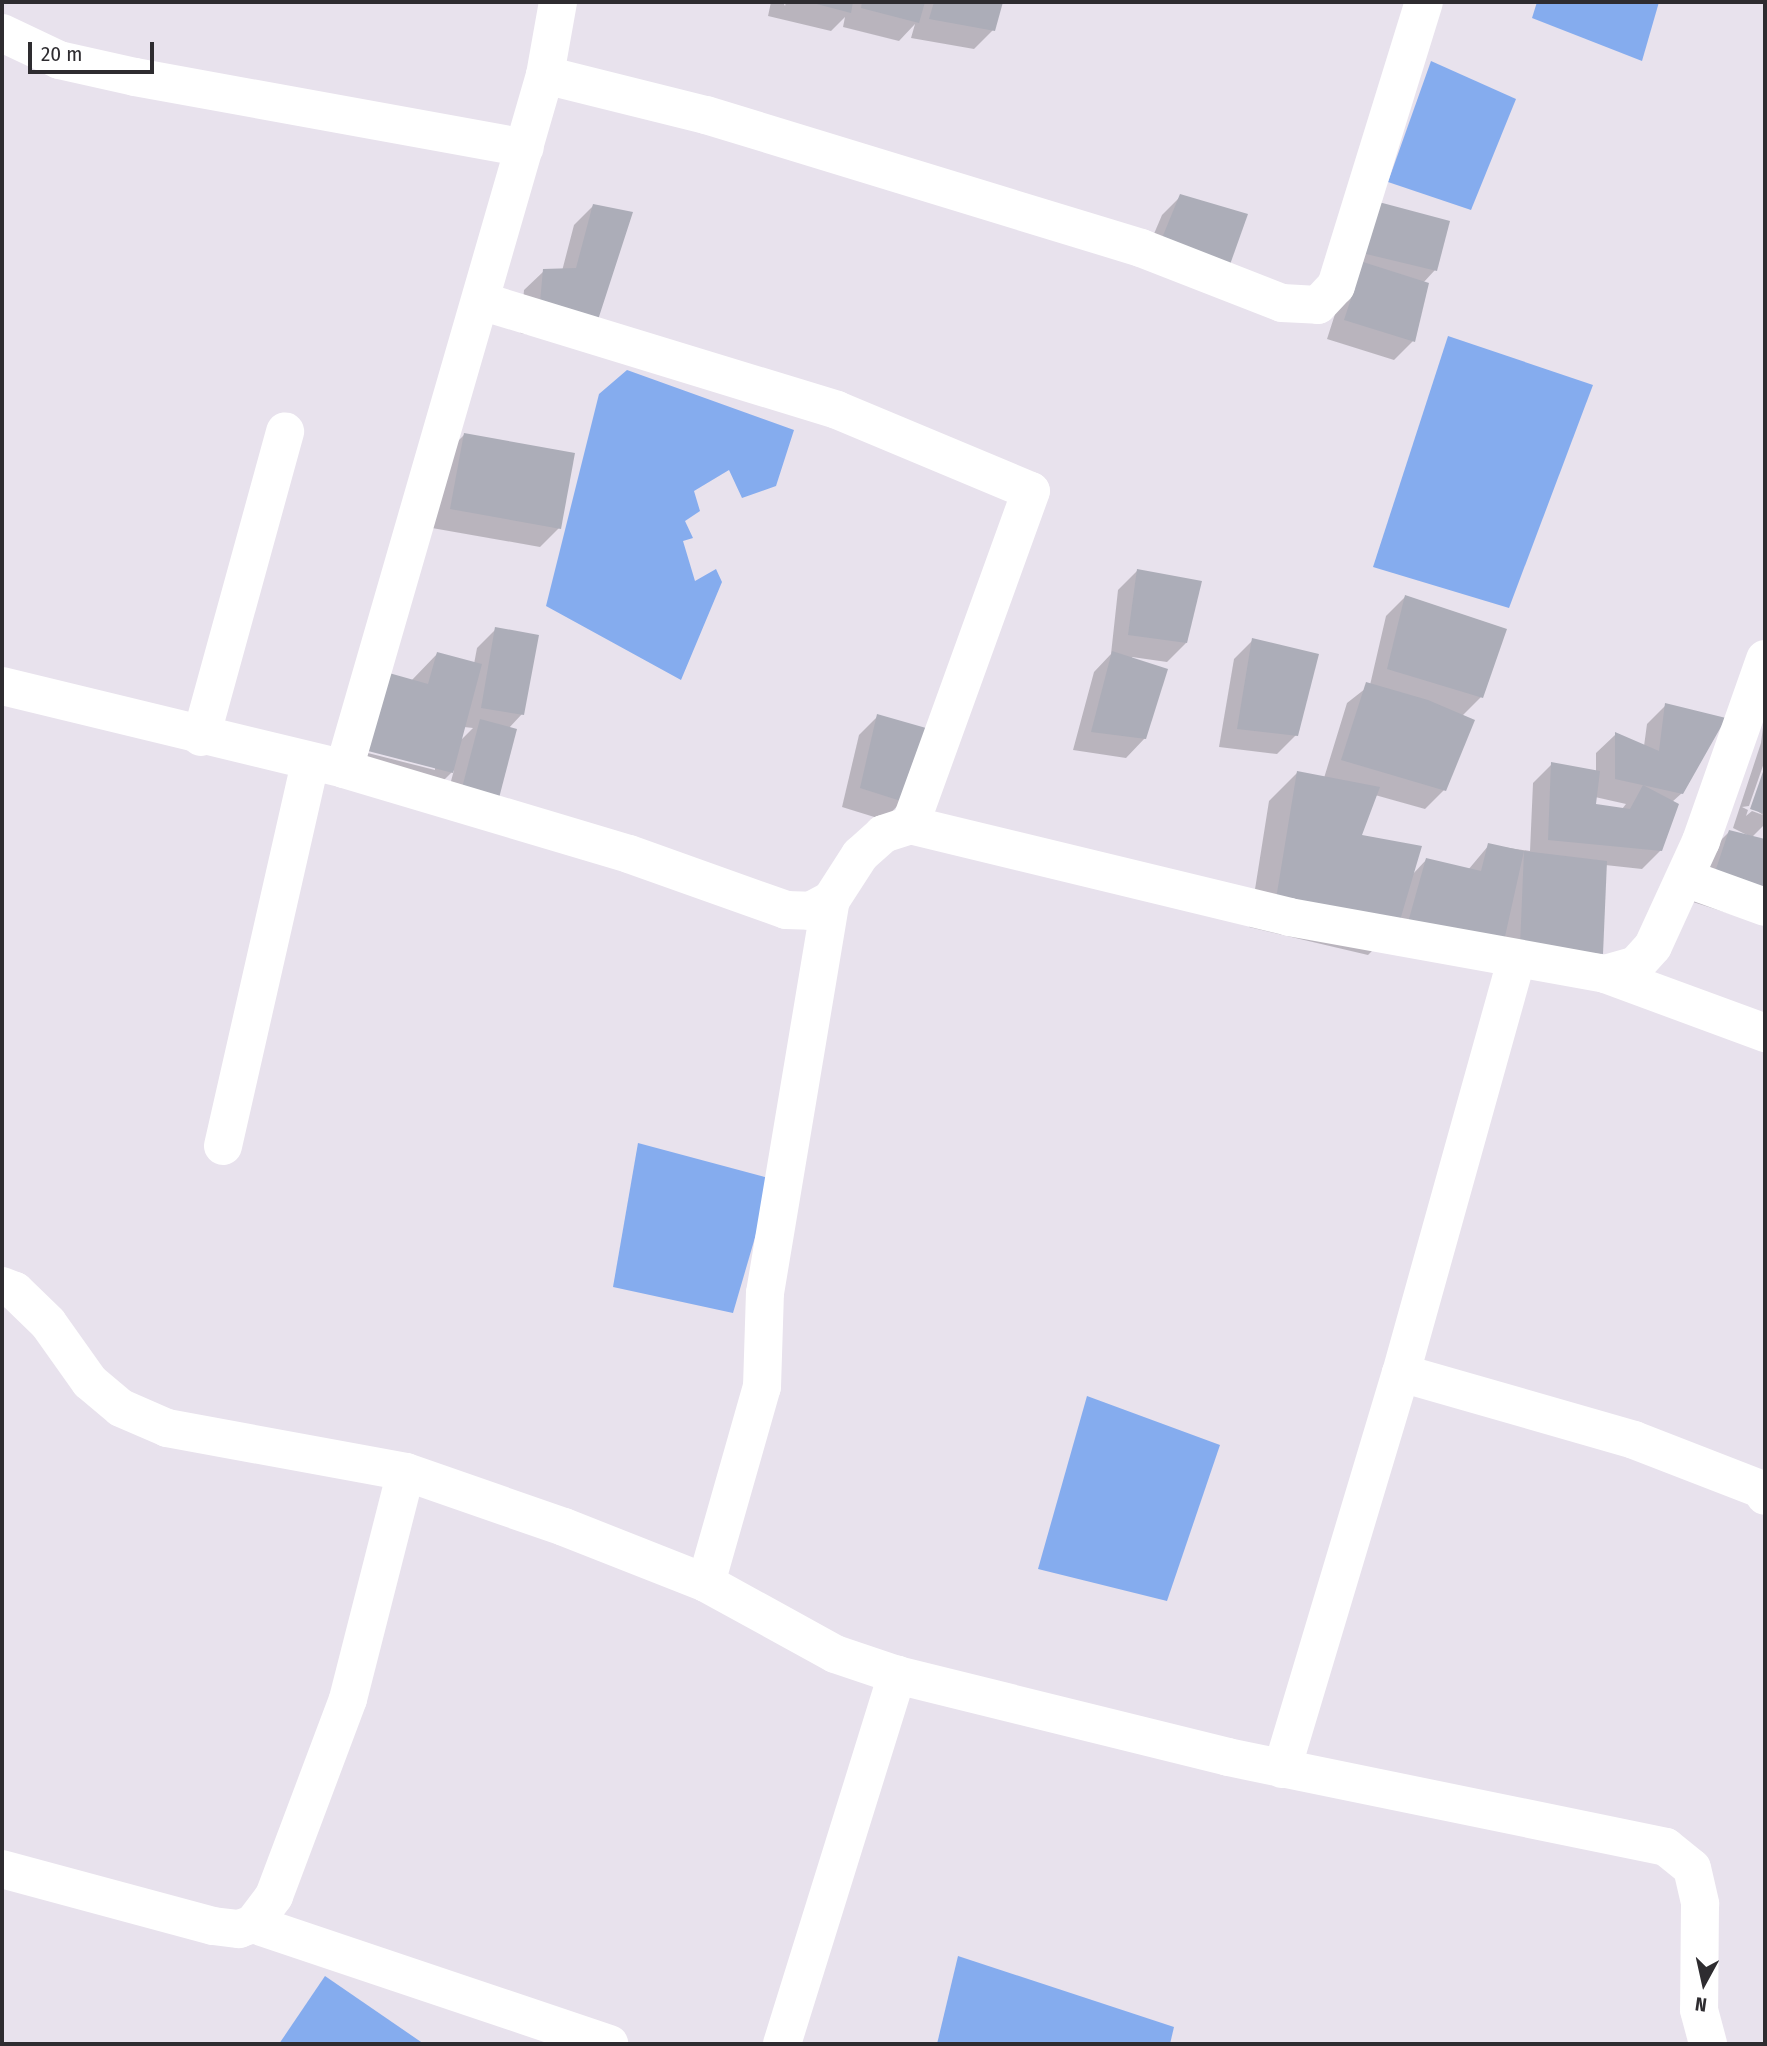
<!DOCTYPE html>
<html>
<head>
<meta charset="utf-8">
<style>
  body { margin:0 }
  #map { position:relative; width:1767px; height:2046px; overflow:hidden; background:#e8e2ed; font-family:"Fira Sans Condensed",sans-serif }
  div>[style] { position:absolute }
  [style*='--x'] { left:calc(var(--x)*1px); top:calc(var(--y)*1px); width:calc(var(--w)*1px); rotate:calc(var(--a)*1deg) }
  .water>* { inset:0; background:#85acee }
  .shadow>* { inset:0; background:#0003 }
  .building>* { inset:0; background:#acadb8 }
  .street>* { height:38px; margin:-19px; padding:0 19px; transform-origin:19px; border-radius:19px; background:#fff }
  span { translate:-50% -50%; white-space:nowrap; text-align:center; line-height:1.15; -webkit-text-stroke:5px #fff; paint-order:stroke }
  .frame { position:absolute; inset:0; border:4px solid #2e2c30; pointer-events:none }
  .north { position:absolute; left:1669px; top:1948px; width:70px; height:70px; -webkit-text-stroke:5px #fff; paint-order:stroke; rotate:188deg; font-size:19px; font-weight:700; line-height:28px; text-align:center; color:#2e2c30 }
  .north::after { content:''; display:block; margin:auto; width:24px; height:32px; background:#2e2c30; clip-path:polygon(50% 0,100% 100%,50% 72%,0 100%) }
  .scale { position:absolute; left:28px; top:42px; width:126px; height:32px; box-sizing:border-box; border:4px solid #2e2c30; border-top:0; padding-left:9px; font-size:21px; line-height:24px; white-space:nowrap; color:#2e2c30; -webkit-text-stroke:5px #fff; paint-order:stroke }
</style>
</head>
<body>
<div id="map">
  <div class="water">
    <div style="clip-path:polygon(1537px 2px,1659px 2px,1642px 61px,1532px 18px)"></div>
    <div style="clip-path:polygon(1431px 61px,1516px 99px,1471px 210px,1388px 182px)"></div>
    <div style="clip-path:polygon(1448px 336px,1593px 385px,1509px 608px,1373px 567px)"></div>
    <div style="clip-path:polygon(627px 370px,794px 430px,776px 486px,742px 498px,729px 470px,694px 491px,700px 511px,685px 521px,693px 538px,683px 541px,695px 581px,716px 569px,722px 582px,681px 680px,546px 606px,599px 394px)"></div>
    <div style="clip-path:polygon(638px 1143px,772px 1179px,733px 1313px,613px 1287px)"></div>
    <div style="clip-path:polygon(1087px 1396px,1220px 1445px,1167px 1601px,1038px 1569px)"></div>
    <div style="clip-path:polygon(958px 1956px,1174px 2027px,1170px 2044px,937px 2044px)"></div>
    <div style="clip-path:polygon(325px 1976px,424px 2044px,279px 2044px)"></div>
  </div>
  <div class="shadow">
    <div style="clip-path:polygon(771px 2px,783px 2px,785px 6px,786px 2px,1002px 2px,993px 30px,974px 49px,911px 38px,915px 24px,899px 41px,843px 27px,845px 17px,831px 31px,768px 16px)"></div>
    <div style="clip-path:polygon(1181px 196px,1226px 272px,1142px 262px,1162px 215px)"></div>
    <div style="clip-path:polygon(593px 206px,576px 344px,520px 333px,524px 290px,544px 271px,562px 271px,574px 225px)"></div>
    <div style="clip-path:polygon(1356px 222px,1435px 270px,1423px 283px,1413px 341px,1394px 360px,1327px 339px,1345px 283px)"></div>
    <div style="clip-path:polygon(465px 434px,559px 528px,540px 547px,432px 528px,446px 453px)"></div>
    <div style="clip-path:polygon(1137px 571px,1186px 643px,1167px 662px,1132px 657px,1145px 738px,1126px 758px,1073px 750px,1094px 672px,1111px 654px,1118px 590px)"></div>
    <div style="clip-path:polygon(evenodd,1405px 597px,1481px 697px,1462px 716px,1444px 790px,1425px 809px,1375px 795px,1360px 836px,1412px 875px,1426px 860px,1468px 870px,1489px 845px,1530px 851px,1533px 783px,1552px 764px,1596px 772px,1596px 753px,1615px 735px,1644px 746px,1647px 724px,1666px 705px,1682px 793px,1672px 802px,1661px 850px,1642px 869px,1605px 865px,1601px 954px,1394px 929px,1368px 955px,1249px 927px,1269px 801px,1297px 773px,1324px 778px,1347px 703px,1370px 685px,1386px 616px,1405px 597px,1595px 797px,1626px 804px,1622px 809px,1594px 805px,1595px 797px)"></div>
    <div style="clip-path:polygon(evenodd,496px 629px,537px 636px,522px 714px,508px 729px,515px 730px,498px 797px,479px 816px,444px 807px,454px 770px,423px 801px,341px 780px,361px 704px,390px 675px,411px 681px,437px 654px,474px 664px,477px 648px,496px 629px,464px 727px,473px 728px,459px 742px,464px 727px,496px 629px,360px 747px,435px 766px,435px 770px,360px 751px,360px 747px)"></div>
    <div style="clip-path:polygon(1253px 640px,1296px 735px,1277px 754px,1219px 747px,1234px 659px)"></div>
    <div style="clip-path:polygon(1765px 712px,1765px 760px,1749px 806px,1742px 807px,1748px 810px,1746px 816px,1752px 811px,1763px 815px,1753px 808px,1765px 771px,1765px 824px,1752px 837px,1765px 841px,1765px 925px,1693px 902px,1710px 851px,1729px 832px,1749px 836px,1733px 828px,1761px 743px)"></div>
    <div style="clip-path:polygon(878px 716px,902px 801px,884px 820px,842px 807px,859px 735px)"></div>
  </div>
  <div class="building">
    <div style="clip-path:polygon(809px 2px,853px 2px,851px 13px)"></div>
    <div style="clip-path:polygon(862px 2px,925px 2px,919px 23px,861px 8px)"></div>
    <div style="clip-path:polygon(934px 2px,1003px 2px,995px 31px,929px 19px)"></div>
    <div style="clip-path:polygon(1180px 194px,1248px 214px,1227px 273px,1160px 243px)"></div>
    <div style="clip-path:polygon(1375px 201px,1450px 221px,1437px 271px,1362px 253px)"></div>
    <div style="clip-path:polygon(593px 204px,633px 212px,596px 326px,539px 314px,543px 269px,576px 268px)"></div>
    <div style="clip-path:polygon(1363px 262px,1429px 283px,1415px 342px,1344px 320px)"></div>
    <div style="clip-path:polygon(464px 433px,575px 453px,561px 529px,450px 509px)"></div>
    <div style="clip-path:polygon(1137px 569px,1202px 581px,1187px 643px,1128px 635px)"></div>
    <div style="clip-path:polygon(1405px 595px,1507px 629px,1483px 698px,1387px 669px)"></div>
    <div style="clip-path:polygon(495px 627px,539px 635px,524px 715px,481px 708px)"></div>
    <div style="clip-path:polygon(1252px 638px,1319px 654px,1298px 736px,1237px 729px)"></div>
    <div style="clip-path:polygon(1112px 651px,1168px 669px,1146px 739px,1091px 732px)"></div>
    <div style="clip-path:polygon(437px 652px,482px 664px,453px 773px,368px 751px,389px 673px,428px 684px)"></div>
    <div style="clip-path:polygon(1366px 682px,1428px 700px,1475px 720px,1446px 791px,1341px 760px)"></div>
    <div style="clip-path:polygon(1665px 703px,1726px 718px,1683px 794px,1615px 779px,1615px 732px,1659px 751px)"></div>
    <div style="clip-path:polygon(877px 714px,926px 728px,904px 802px,860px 788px)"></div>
    <div style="clip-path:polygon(480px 719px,517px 729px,499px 798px,462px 788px)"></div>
    <div style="clip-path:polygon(1551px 762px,1600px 771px,1596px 804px,1630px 809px,1643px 785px,1679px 804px,1662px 851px,1548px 840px)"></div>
    <div style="clip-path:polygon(1765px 766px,1765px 814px,1750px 809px)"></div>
    <div style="clip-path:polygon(1297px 771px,1380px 787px,1362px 835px,1422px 846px,1398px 927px,1276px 899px)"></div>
    <div style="clip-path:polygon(1729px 830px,1765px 839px,1765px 900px,1711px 884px)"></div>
    <div style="clip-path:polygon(1488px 843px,1524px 851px,1504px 941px,1407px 926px,1426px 858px,1481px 871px)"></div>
    <div style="clip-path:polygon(1524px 851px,1607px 861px,1603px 954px,1520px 946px)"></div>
  </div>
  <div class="street">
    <div style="--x:2;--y:33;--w:63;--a:25.3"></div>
    <div style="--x:59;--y:60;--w:78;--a:12.6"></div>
    <div style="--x:135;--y:77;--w:396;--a:10.3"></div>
    <div style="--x:545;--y:75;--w:166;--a:14"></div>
    <div style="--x:706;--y:115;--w:455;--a:17"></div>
    <div style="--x:1141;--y:248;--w:151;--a:21.3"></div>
    <div style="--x:1282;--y:303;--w:36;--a:3"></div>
    <div style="--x:1318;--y:305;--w:26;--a:-47"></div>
    <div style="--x:1336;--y:286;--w:297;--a:-72.8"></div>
    <div style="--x:481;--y:301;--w:372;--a:17"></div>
    <div style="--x:837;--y:410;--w:210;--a:22.7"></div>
    <div style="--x:1031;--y:491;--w:355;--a:109.9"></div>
    <div style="--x:2;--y:686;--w:352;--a:13.6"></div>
    <div style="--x:344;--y:769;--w:297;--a:16.6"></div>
    <div style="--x:629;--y:854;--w:167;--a:19.6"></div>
    <div style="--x:786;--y:910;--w:24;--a:2"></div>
    <div style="--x:810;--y:911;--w:24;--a:-28"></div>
    <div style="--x:831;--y:900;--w:54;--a:-57.2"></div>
    <div style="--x:860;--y:855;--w:31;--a:-42"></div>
    <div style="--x:883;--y:834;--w:28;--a:-18"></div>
    <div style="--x:910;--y:825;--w:390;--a:13.6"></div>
    <div style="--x:1289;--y:917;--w:321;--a:10.2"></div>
    <div style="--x:1605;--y:974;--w:32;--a:-16"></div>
    <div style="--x:1636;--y:965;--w:25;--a:-48"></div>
    <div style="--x:1653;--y:946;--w:115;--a:-65.4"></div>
    <div style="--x:1701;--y:841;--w:193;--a:-70.6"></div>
    <div style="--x:201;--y:737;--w:317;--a:-74.6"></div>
    <div style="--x:344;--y:769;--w:723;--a:-73.85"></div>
    <div style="--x:545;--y:75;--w:74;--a:-79.9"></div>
    <div style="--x:1685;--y:878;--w:85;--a:19.9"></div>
    <div style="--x:1605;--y:974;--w:171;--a:20.2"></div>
    <div style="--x:223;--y:1146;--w:392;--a:-77.2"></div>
    <div style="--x:2;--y:1286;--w:14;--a:21"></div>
    <div style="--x:15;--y:1291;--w:46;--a:44.1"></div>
    <div style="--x:48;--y:1323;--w:72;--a:54.6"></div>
    <div style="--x:90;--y:1382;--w:40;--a:40"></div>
    <div style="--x:121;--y:1408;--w:50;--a:23.5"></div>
    <div style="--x:167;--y:1428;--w:243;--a:10.4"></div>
    <div style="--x:406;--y:1472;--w:167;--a:19.2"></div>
    <div style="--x:564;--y:1527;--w:153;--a:21.5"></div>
    <div style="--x:706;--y:1583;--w:147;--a:28.8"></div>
    <div style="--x:835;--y:1654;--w:65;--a:18.7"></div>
    <div style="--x:897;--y:1675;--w:341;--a:13.9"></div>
    <div style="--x:1228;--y:1757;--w:447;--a:11.6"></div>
    <div style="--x:1666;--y:1847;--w:33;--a:39"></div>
    <div style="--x:1692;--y:1868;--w:37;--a:77"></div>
    <div style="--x:1700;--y:1904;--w:106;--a:90.5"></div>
    <div style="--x:1699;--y:2010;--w:35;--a:75"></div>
    <div style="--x:1401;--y:1373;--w:242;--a:16"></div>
    <div style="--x:1634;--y:1440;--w:138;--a:21.2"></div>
    <div style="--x:1763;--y:1490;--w:6;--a:72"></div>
    <div style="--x:706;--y:1583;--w:204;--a:-74.1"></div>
    <div style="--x:762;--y:1387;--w:94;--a:-88.2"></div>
    <div style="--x:765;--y:1293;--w:399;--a:-80.5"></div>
    <div style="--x:1282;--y:1769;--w:413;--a:-73.3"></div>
    <div style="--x:1401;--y:1373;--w:429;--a:-74.4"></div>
    <div style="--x:2;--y:1869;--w:219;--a:15.1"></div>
    <div style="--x:213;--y:1926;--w:26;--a:7"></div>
    <div style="--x:239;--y:1929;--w:15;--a:-20"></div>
    <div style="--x:253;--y:1924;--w:35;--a:-53"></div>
    <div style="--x:274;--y:1896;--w:210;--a:-69.4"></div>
    <div style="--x:348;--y:1699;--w:234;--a:-75.7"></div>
    <div style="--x:253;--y:1924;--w:376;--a:18.6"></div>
    <div style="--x:782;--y:2044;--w:387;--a:-72.7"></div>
  </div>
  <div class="frame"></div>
  <div class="north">N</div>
  <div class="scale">20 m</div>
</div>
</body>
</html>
